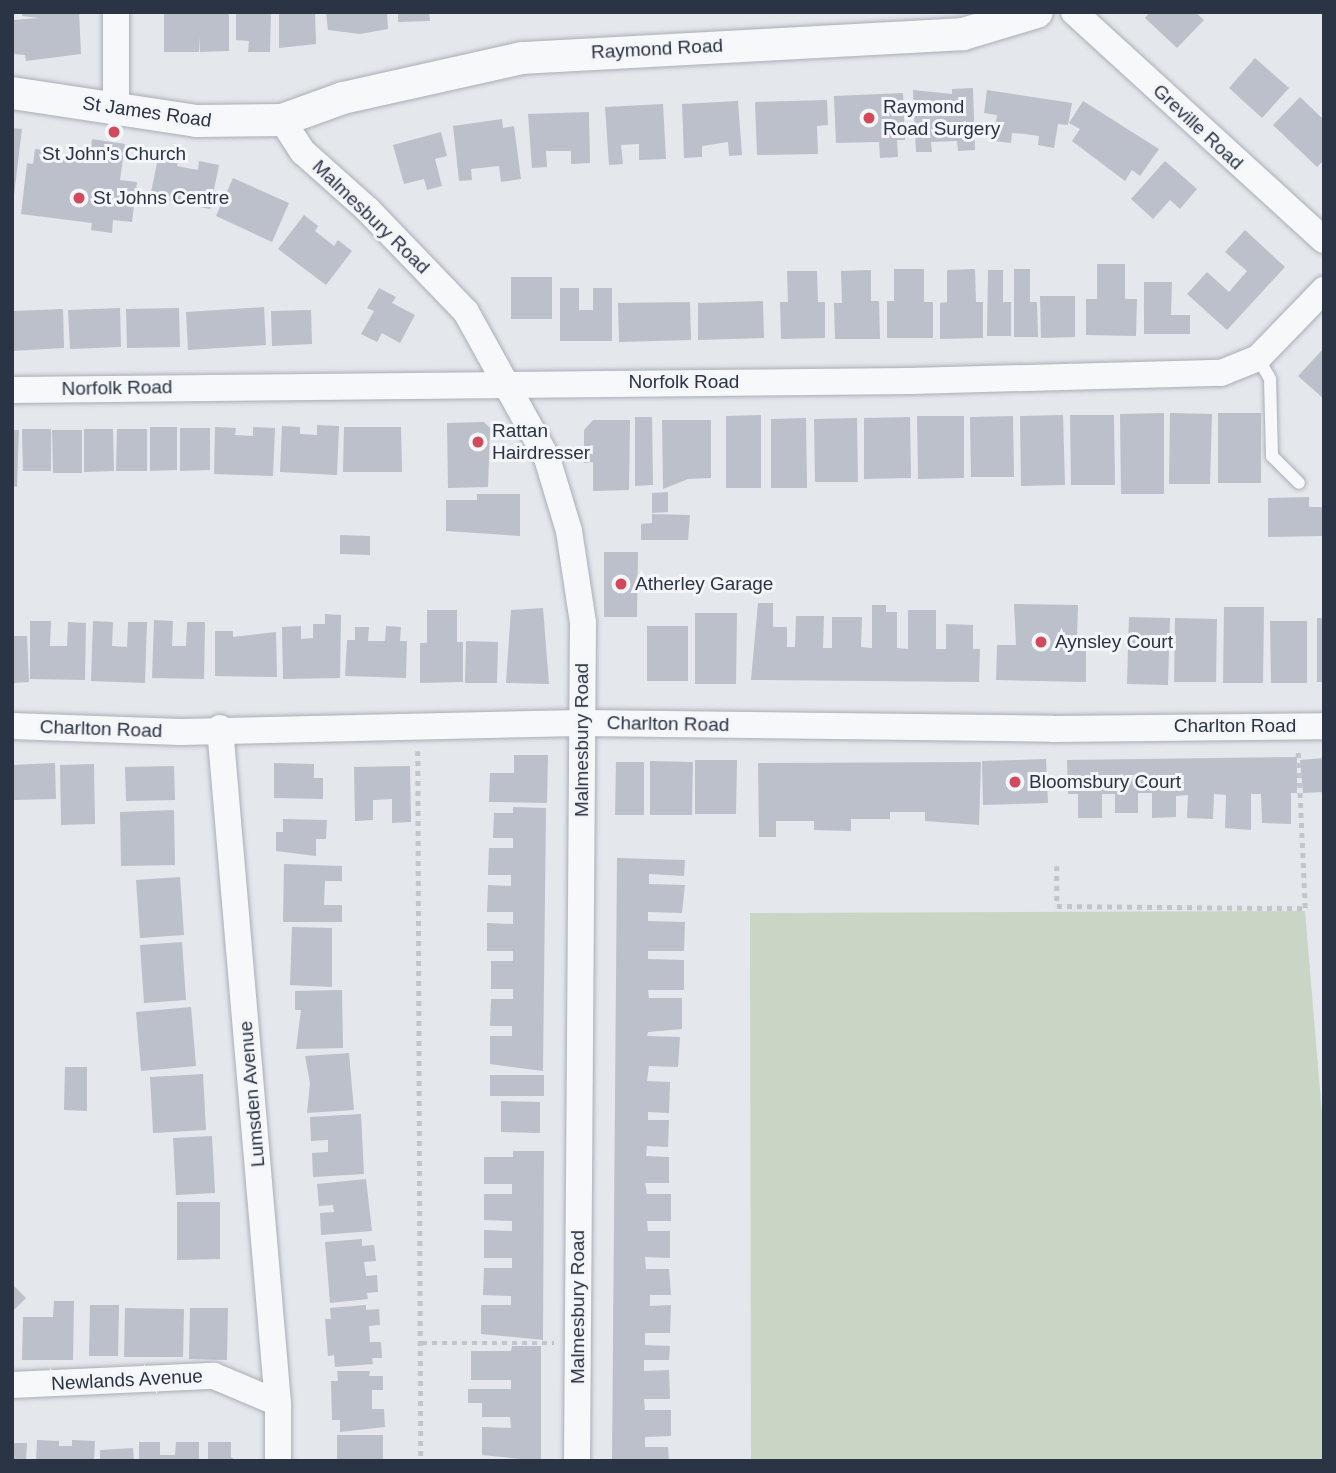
<!DOCTYPE html>
<html>
<head>
<meta charset="utf-8">
<style>
  body { margin:0 }
  #map { position:relative; width:1336px; height:1473px; overflow:hidden; background:#e4e7ec; font-family:Helvetica,sans-serif }
  div>[style] { position:absolute }
  [style*='--x'] { left:calc(var(--x)*1px); top:calc(var(--y)*1px); width:calc(var(--w)*1px); rotate:calc(var(--a)*1deg) }
  .green>* { inset:0; background:#c9d6c5 }
  .building>* { inset:0; background:#bbc0ca }
  .path>* { height:4.5px; margin-top:-2.25px; transform-origin:0; background:repeating-linear-gradient(90deg,#c2c5cb 0 5px,transparent 0 10px) }
  .roads { filter:drop-shadow(0 0 2px #a9aeb7) drop-shadow(0 0 2px #a9aeb7) }
  .service>* { height:12px; margin:-6px; padding:0 6px; transform-origin:6px; border-radius:6px; background:#f7f8fa }
  .minor>* { height:26px; margin:-13px; padding:0 13px; transform-origin:13px; border-radius:13px; background:#f7f8fa }
  .tertiary>* { height:32px; margin:-16px; padding:0 16px; transform-origin:16px; border-radius:16px; background:#f7f8fa }
  .dots>* { width:19px; height:19px; translate:-50% -50%; box-sizing:border-box; border:4px solid #f4f6f9; border-radius:50% }
  span { translate:-50% -50%; white-space:nowrap; text-align:center; line-height:1.15; -webkit-text-stroke:6px #f4f6f9; paint-order:stroke }
  .street-label { font-size:19px; color:#2b3445 }
  .poi-label { font-size:19px; color:#2b3445 }
  .left { translate:0 -50%; text-align:left }
  .frame { position:absolute; inset:0; border:14px solid #2b3445; pointer-events:none }
</style>
</head>
<body>
<div id="map">
  <div class="green">
    <div style="clip-path:polygon(1305px 911px,1324px 1138px,1324px 1461px,751px 1461px,750px 913px)"></div>
  </div>
  <div class="building">
    <div style="clip-path:polygon(22px 12px,79px 12px,81px 54px,26px 61px,25px 55px,12px 54px,12px 20px,39px 18px,22px 16px)"></div>
    <div style="clip-path:polygon(164px 12px,229px 12px,229px 51px,200px 52px,199px 37px,199px 52px,164px 52px)"></div>
    <div style="clip-path:polygon(236px 12px,271px 12px,270px 52px,248px 52px,249px 41px,236px 40px)"></div>
    <div style="clip-path:polygon(279px 12px,315px 12px,316px 44px,279px 48px)"></div>
    <div style="clip-path:polygon(326px 12px,387px 12px,388px 29px,360px 34px,328px 30px)"></div>
    <div style="clip-path:polygon(398px 12px,429px 12px,430px 21px,398px 22px)"></div>
    <div style="clip-path:polygon(1150px 12px,1195px 12px,1204px 20px,1177px 48px,1145px 18px)"></div>
    <div style="clip-path:polygon(1255px 58px,1289px 88px,1262px 118px,1229px 88px)"></div>
    <div style="clip-path:polygon(973px 88px,975px 150px,958px 151px,957px 141px,931px 142px,932px 152px,916px 152px,913px 90px,952px 94px,952px 89px)"></div>
    <div style="clip-path:polygon(987px 90px,1072px 103px,1068px 125px,1058px 124px,1054px 148px,1038px 145px,1039px 136px,1025px 134px,1012px 133px,1011px 143px,993px 141px,997px 115px,984px 113px)"></div>
    <div style="clip-path:polygon(903px 93px,905px 140px,897px 140px,898px 157px,880px 158px,879px 142px,836px 143px,834px 96px)"></div>
    <div style="clip-path:polygon(1300px 97px,1324px 120px,1324px 160px,1317px 167px,1273px 125px)"></div>
    <div style="clip-path:polygon(827px 100px,828px 125px,817px 126px,818px 154px,757px 155px,755px 102px)"></div>
    <div style="clip-path:polygon(738px 101px,742px 155px,729px 156px,728px 142px,702px 146px,702px 157px,684px 158px,682px 104px)"></div>
    <div style="clip-path:polygon(1083px 101px,1159px 149px,1140px 176px,1132px 170px,1125px 181px,1072px 141px,1080px 129px,1069px 123px)"></div>
    <div style="clip-path:polygon(663px 104px,666px 159px,639px 160px,639px 144px,621px 145px,623px 164px,609px 165px,605px 107px)"></div>
    <div style="clip-path:polygon(589px 112px,590px 163px,571px 164px,571px 151px,546px 151px,547px 167px,532px 168px,528px 114px)"></div>
    <div style="clip-path:polygon(502px 119px,503px 128px,514px 126px,521px 179px,501px 182px,499px 166px,471px 169px,472px 180px,459px 181px,453px 126px)"></div>
    <div style="clip-path:polygon(12px 128px,22px 129px,14px 195px,12px 195px)"></div>
    <div style="clip-path:polygon(441px 132px,447px 156px,435px 159px,442px 186px,427px 190px,424px 179px,404px 184px,393px 145px)"></div>
    <div style="clip-path:polygon(92px 139px,125px 144px,120px 180px,137px 182px,132px 222px,113px 220px,112px 233px,91px 230px,92px 223px,21px 214px,27px 163px,33px 164px,35px 149px,53px 151px,52px 158px,89px 163px)"></div>
    <div style="clip-path:polygon(159px 153px,179px 157px,177px 166px,187px 168px,198px 170px,199px 161px,219px 165px,210px 209px,150px 197px)"></div>
    <div style="clip-path:polygon(1165px 161px,1197px 189px,1180px 209px,1170px 200px,1153px 219px,1131px 199px)"></div>
    <div style="clip-path:polygon(233px 178px,289px 203px,272px 242px,216px 216px)"></div>
    <div style="clip-path:polygon(304px 215px,318px 226px,315px 231px,334px 246px,338px 240px,352px 251px,326px 285px,278px 249px)"></div>
    <div style="clip-path:polygon(1245px 230px,1285px 267px,1227px 330px,1187px 294px,1207px 272px,1229px 292px,1247px 271px,1225px 252px)"></div>
    <div style="clip-path:polygon(1097px 264px,1125px 264px,1125px 299px,1137px 299px,1136px 336px,1086px 335px,1086px 299px,1097px 299px)"></div>
    <div style="clip-path:polygon(894px 269px,924px 269px,924px 302px,933px 302px,933px 338px,887px 338px,887px 301px,894px 301px)"></div>
    <div style="clip-path:polygon(975px 269px,976px 302px,983px 302px,983px 338px,940px 339px,940px 303px,947px 302px,947px 270px)"></div>
    <div style="clip-path:polygon(1014px 269px,1030px 269px,1030px 302px,1037px 302px,1038px 337px,1014px 337px)"></div>
    <div style="clip-path:polygon(871px 270px,871px 301px,879px 301px,880px 339px,835px 339px,834px 303px,842px 303px,841px 271px)"></div>
    <div style="clip-path:polygon(988px 270px,1003px 270px,1003px 302px,1011px 302px,1011px 336px,987px 336px)"></div>
    <div style="clip-path:polygon(787px 271px,817px 271px,818px 302px,825px 302px,825px 338px,781px 339px,780px 302px,788px 302px)"></div>
    <div style="clip-path:polygon(511px 277px,552px 277px,552px 319px,511px 319px)"></div>
    <div style="clip-path:polygon(1144px 282px,1172px 282px,1171px 315px,1190px 315px,1190px 334px,1144px 334px)"></div>
    <div style="clip-path:polygon(379px 288px,396px 297px,392px 303px,415px 315px,400px 343px,382px 333px,377px 342px,361px 334px,374px 311px,367px 308px)"></div>
    <div style="clip-path:polygon(560px 288px,579px 288px,579px 310px,593px 310px,593px 288px,612px 288px,612px 341px,560px 341px)"></div>
    <div style="clip-path:polygon(1040px 296px,1075px 296px,1075px 337px,1041px 338px)"></div>
    <div style="clip-path:polygon(763px 301px,764px 338px,698px 340px,698px 303px)"></div>
    <div style="clip-path:polygon(690px 302px,691px 340px,619px 342px,618px 303px)"></div>
    <div style="clip-path:polygon(264px 307px,266px 345px,188px 350px,186px 312px)"></div>
    <div style="clip-path:polygon(120px 308px,121px 347px,70px 349px,68px 310px)"></div>
    <div style="clip-path:polygon(179px 308px,180px 347px,127px 348px,126px 309px)"></div>
    <div style="clip-path:polygon(63px 309px,64px 348px,12px 351px,12px 311px)"></div>
    <div style="clip-path:polygon(311px 310px,312px 344px,272px 346px,271px 311px)"></div>
    <div style="clip-path:polygon(1324px 348px,1324px 399px,1298px 376px)"></div>
    <div style="clip-path:polygon(1164px 413px,1164px 494px,1121px 494px,1120px 414px)"></div>
    <div style="clip-path:polygon(1170px 413px,1212px 414px,1210px 484px,1169px 484px)"></div>
    <div style="clip-path:polygon(1218px 413px,1261px 413px,1261px 483px,1218px 483px)"></div>
    <div style="clip-path:polygon(761px 415px,761px 488px,726px 488px,726px 416px)"></div>
    <div style="clip-path:polygon(1063px 415px,1065px 485px,1021px 486px,1020px 416px)"></div>
    <div style="clip-path:polygon(1070px 415px,1114px 415px,1115px 485px,1071px 485px)"></div>
    <div style="clip-path:polygon(917px 416px,964px 416px,964px 478px,918px 479px)"></div>
    <div style="clip-path:polygon(1013px 416px,1014px 477px,971px 477px,970px 417px)"></div>
    <div style="clip-path:polygon(635px 417px,652px 417px,653px 485px,635px 486px)"></div>
    <div style="clip-path:polygon(910px 417px,911px 478px,864px 479px,864px 418px)"></div>
    <div style="clip-path:polygon(806px 418px,807px 488px,771px 488px,771px 419px)"></div>
    <div style="clip-path:polygon(857px 418px,858px 482px,815px 482px,814px 419px)"></div>
    <div style="clip-path:polygon(593px 420px,630px 420px,629px 490px,593px 491px,593px 462px,584px 463px,584px 430px)"></div>
    <div style="clip-path:polygon(662px 420px,711px 420px,711px 478px,688px 479px,663px 489px)"></div>
    <div style="clip-path:polygon(484px 422px,490px 428px,488px 487px,448px 488px,447px 423px)"></div>
    <div style="clip-path:polygon(317px 425px,339px 426px,337px 475px,280px 472px,282px 426px,300px 427px,300px 434px,317px 435px)"></div>
    <div style="clip-path:polygon(150px 427px,177px 427px,177px 470px,150px 471px)"></div>
    <div style="clip-path:polygon(215px 427px,236px 428px,235px 435px,253px 436px,253px 427px,275px 428px,273px 476px,214px 474px)"></div>
    <div style="clip-path:polygon(344px 427px,401px 427px,402px 472px,343px 472px)"></div>
    <div style="clip-path:polygon(180px 428px,210px 428px,210px 470px,180px 471px)"></div>
    <div style="clip-path:polygon(22px 429px,51px 429px,51px 471px,23px 471px)"></div>
    <div style="clip-path:polygon(84px 429px,113px 429px,114px 471px,84px 472px)"></div>
    <div style="clip-path:polygon(117px 429px,147px 429px,147px 471px,116px 471px)"></div>
    <div style="clip-path:polygon(12px 430px,19px 430px,17px 487px,12px 486px)"></div>
    <div style="clip-path:polygon(52px 430px,82px 430px,82px 473px,53px 473px)"></div>
    <div style="clip-path:polygon(668px 492px,668px 512px,652px 513px,652px 493px)"></div>
    <div style="clip-path:polygon(477px 494px,520px 494px,520px 536px,446px 531px,446px 500px,477px 500px)"></div>
    <div style="clip-path:polygon(1309px 497px,1309px 507px,1324px 507px,1324px 536px,1268px 537px,1268px 498px)"></div>
    <div style="clip-path:polygon(652px 514px,690px 515px,688px 540px,641px 540px,641px 524px,652px 523px)"></div>
    <div style="clip-path:polygon(340px 535px,370px 536px,370px 555px,340px 554px)"></div>
    <div style="clip-path:polygon(604px 552px,638px 552px,637px 617px,604px 617px)"></div>
    <div style="clip-path:polygon(758px 603px,773px 603px,773px 627px,787px 627px,787px 647px,795px 647px,796px 616px,824px 616px,823px 648px,832px 648px,832px 617px,862px 617px,861px 647px,872px 648px,872px 605px,886px 605px,886px 612px,897px 612px,897px 648px,908px 649px,908px 610px,936px 610px,936px 649px,946px 649px,946px 624px,973px 625px,973px 649px,980px 649px,979px 682px,751px 680px)"></div>
    <div style="clip-path:polygon(1014px 604px,1078px 605px,1077px 639px,1065px 639px,1065px 646px,1086px 646px,1086px 682px,996px 680px,997px 645px,1016px 645px)"></div>
    <div style="clip-path:polygon(1224px 607px,1264px 607px,1263px 683px,1223px 683px)"></div>
    <div style="clip-path:polygon(543px 608px,549px 684px,506px 683px,511px 610px)"></div>
    <div style="clip-path:polygon(427px 610px,457px 610px,457px 642px,463px 642px,463px 682px,420px 683px,420px 643px,427px 643px)"></div>
    <div style="clip-path:polygon(695px 613px,737px 613px,736px 684px,695px 684px)"></div>
    <div style="clip-path:polygon(325px 614px,341px 615px,340px 678px,283px 679px,282px 627px,301px 626px,301px 639px,313px 638px,313px 624px,325px 624px)"></div>
    <div style="clip-path:polygon(1129px 617px,1170px 618px,1168px 685px,1127px 684px)"></div>
    <div style="clip-path:polygon(1175px 618px,1217px 619px,1216px 682px,1174px 682px)"></div>
    <div style="clip-path:polygon(1317px 618px,1324px 618px,1324px 682px,1317px 682px)"></div>
    <div style="clip-path:polygon(154px 620px,173px 621px,172px 646px,186px 646px,187px 622px,205px 622px,204px 679px,152px 678px)"></div>
    <div style="clip-path:polygon(30px 621px,51px 621px,50px 646px,67px 646px,68px 622px,86px 623px,85px 680px,30px 679px)"></div>
    <div style="clip-path:polygon(93px 621px,113px 622px,112px 646px,127px 647px,128px 622px,147px 622px,145px 683px,91px 681px)"></div>
    <div style="clip-path:polygon(1270px 621px,1307px 621px,1307px 683px,1271px 683px)"></div>
    <div style="clip-path:polygon(386px 626px,401px 627px,400px 641px,407px 641px,406px 678px,345px 676px,347px 640px,355px 640px,355px 627px,369px 627px,368px 641px,385px 641px)"></div>
    <div style="clip-path:polygon(647px 626px,688px 626px,688px 681px,647px 681px)"></div>
    <div style="clip-path:polygon(215px 631px,233px 631px,233px 637px,276px 632px,277px 677px,215px 676px)"></div>
    <div style="clip-path:polygon(12px 636px,27px 636px,29px 682px,12px 683px)"></div>
    <div style="clip-path:polygon(466px 641px,498px 642px,497px 683px,465px 683px)"></div>
    <div style="clip-path:polygon(514px 755px,548px 755px,547px 803px,489px 802px,490px 773px,514px 773px)"></div>
    <div style="clip-path:polygon(1297px 757px,1297px 793px,1291px 793px,1291px 824px,1262px 823px,1261px 794px,1251px 794px,1251px 830px,1225px 828px,1226px 795px,1214px 794px,1213px 819px,1187px 818px,1188px 795px,1176px 796px,1176px 817px,1152px 818px,1152px 793px,1138px 793px,1138px 813px,1115px 813px,1115px 794px,1102px 794px,1102px 818px,1078px 818px,1078px 794px,1068px 794px,1067px 760px)"></div>
    <div style="clip-path:polygon(1324px 758px,1324px 792px,1303px 793px,1300px 760px)"></div>
    <div style="clip-path:polygon(1046px 759px,1048px 803px,983px 805px,982px 761px)"></div>
    <div style="clip-path:polygon(695px 760px,737px 760px,736px 814px,695px 814px)"></div>
    <div style="clip-path:polygon(650px 761px,693px 762px,692px 815px,650px 815px)"></div>
    <div style="clip-path:polygon(616px 762px,644px 762px,644px 815px,615px 815px)"></div>
    <div style="clip-path:polygon(981px 762px,979px 825px,925px 821px,925px 812px,890px 812px,890px 819px,851px 819px,851px 831px,814px 830px,814px 821px,776px 821px,776px 837px,759px 837px,758px 763px)"></div>
    <div style="clip-path:polygon(55px 763px,56px 799px,12px 800px,12px 765px)"></div>
    <div style="clip-path:polygon(274px 763px,314px 764px,314px 778px,323px 778px,323px 799px,274px 798px)"></div>
    <div style="clip-path:polygon(94px 764px,95px 824px,61px 825px,60px 765px)"></div>
    <div style="clip-path:polygon(174px 766px,175px 800px,126px 801px,125px 767px)"></div>
    <div style="clip-path:polygon(410px 766px,411px 822px,392px 823px,392px 799px,373px 800px,373px 820px,355px 821px,354px 767px)"></div>
    <div style="clip-path:polygon(513px 807px,546px 808px,543px 1071px,490px 1064px,490px 1036px,512px 1036px,512px 1026px,490px 1026px,491px 999px,513px 999px,513px 989px,491px 989px,491px 961px,513px 961px,513px 951px,487px 951px,487px 923px,513px 924px,513px 912px,487px 912px,488px 885px,511px 886px,511px 875px,488px 875px,489px 848px,513px 848px,513px 838px,493px 838px,494px 813px,513px 813px)"></div>
    <div style="clip-path:polygon(174px 810px,175px 865px,121px 866px,120px 812px)"></div>
    <div style="clip-path:polygon(283px 819px,327px 820px,326px 839px,316px 839px,316px 856px,276px 851px,276px 832px,283px 832px)"></div>
    <div style="clip-path:polygon(617px 858px,685px 860px,684px 876px,649px 874px,649px 884px,685px 885px,682px 913px,648px 912px,648px 921px,685px 922px,684px 951px,648px 951px,648px 959px,684px 960px,684px 990px,648px 990px,649px 998px,682px 998px,682px 1029px,648px 1032px,647px 1036px,680px 1037px,678px 1067px,649px 1066px,647px 1081px,670px 1082px,669px 1113px,648px 1112px,648px 1120px,669px 1120px,668px 1147px,647px 1146px,646px 1156px,669px 1157px,669px 1183px,645px 1183px,647px 1194px,671px 1194px,671px 1221px,647px 1221px,648px 1231px,670px 1231px,670px 1258px,645px 1257px,646px 1269px,669px 1269px,671px 1295px,650px 1295px,650px 1306px,671px 1305px,670px 1333px,645px 1333px,645px 1345px,670px 1346px,669px 1360px,644px 1360px,644px 1371px,669px 1370px,670px 1399px,644px 1399px,645px 1410px,671px 1410px,671px 1436px,645px 1437px,645px 1447px,668px 1447px,669px 1461px,612px 1461px)"></div>
    <div style="clip-path:polygon(284px 864px,342px 866px,342px 881px,325px 881px,324px 905px,342px 905px,342px 922px,283px 922px)"></div>
    <div style="clip-path:polygon(180px 877px,184px 935px,140px 938px,136px 880px)"></div>
    <div style="clip-path:polygon(292px 927px,332px 928px,332px 987px,290px 985px)"></div>
    <div style="clip-path:polygon(182px 942px,186px 1000px,144px 1003px,140px 945px)"></div>
    <div style="clip-path:polygon(342px 990px,343px 1048px,296px 1049px,301px 1010px,295px 1010px,295px 991px)"></div>
    <div style="clip-path:polygon(191px 1007px,196px 1066px,141px 1071px,136px 1012px)"></div>
    <div style="clip-path:polygon(349px 1053px,354px 1110px,307px 1113px,310px 1083px,305px 1056px)"></div>
    <div style="clip-path:polygon(65px 1067px,87px 1067px,87px 1111px,64px 1110px)"></div>
    <div style="clip-path:polygon(203px 1074px,206px 1130px,153px 1133px,150px 1077px)"></div>
    <div style="clip-path:polygon(490px 1075px,544px 1075px,544px 1096px,490px 1096px)"></div>
    <div style="clip-path:polygon(501px 1101px,540px 1102px,540px 1133px,501px 1132px)"></div>
    <div style="clip-path:polygon(361px 1114px,364px 1174px,313px 1177px,312px 1153px,328px 1152px,328px 1140px,311px 1141px,310px 1117px)"></div>
    <div style="clip-path:polygon(212px 1136px,215px 1193px,176px 1195px,173px 1138px)"></div>
    <div style="clip-path:polygon(513px 1151px,544px 1151px,543px 1340px,481px 1334px,481px 1305px,511px 1305px,511px 1296px,483px 1295px,484px 1268px,512px 1268px,512px 1258px,484px 1258px,484px 1230px,512px 1231px,512px 1221px,484px 1220px,484px 1194px,512px 1194px,512px 1184px,484px 1184px,484px 1157px,513px 1157px)"></div>
    <div style="clip-path:polygon(366px 1179px,372px 1231px,321px 1235px,320px 1213px,334px 1212px,333px 1205px,319px 1206px,317px 1184px)"></div>
    <div style="clip-path:polygon(177px 1202px,220px 1202px,220px 1259px,177px 1260px)"></div>
    <div style="clip-path:polygon(362px 1239px,362px 1246px,374px 1245px,376px 1261px,364px 1262px,366px 1276px,377px 1275px,378px 1292px,367px 1293px,368px 1299px,330px 1303px,325px 1242px)"></div>
    <div style="clip-path:polygon(12px 1284px,26px 1298px,12px 1312px)"></div>
    <div style="clip-path:polygon(54px 1301px,74px 1301px,73px 1360px,22px 1360px,23px 1317px,53px 1317px)"></div>
    <div style="clip-path:polygon(90px 1305px,119px 1305px,118px 1356px,89px 1356px)"></div>
    <div style="clip-path:polygon(366px 1305px,366px 1310px,379px 1309px,380px 1325px,369px 1326px,370px 1342px,381px 1342px,382px 1358px,372px 1358px,373px 1364px,335px 1367px,334px 1355px,328px 1356px,325px 1319px,331px 1319px,330px 1308px)"></div>
    <div style="clip-path:polygon(125px 1308px,184px 1309px,183px 1357px,124px 1357px)"></div>
    <div style="clip-path:polygon(190px 1308px,228px 1308px,227px 1360px,189px 1359px)"></div>
    <div style="clip-path:polygon(512px 1346px,541px 1346px,541px 1461px,482px 1455px,482px 1427px,511px 1428px,510px 1417px,482px 1417px,482px 1403px,468px 1403px,468px 1389px,511px 1389px,511px 1380px,471px 1380px,471px 1351px,511px 1351px)"></div>
    <div style="clip-path:polygon(337px 1371px,370px 1371px,369px 1376px,383px 1376px,383px 1390px,372px 1390px,372px 1409px,384px 1409px,385px 1427px,340px 1432px,340px 1420px,332px 1420px,331px 1381px,338px 1381px)"></div>
    <div style="clip-path:polygon(337px 1435px,383px 1435px,383px 1461px,337px 1461px)"></div>
    <div style="clip-path:polygon(37px 1440px,59px 1441px,59px 1446px,72px 1446px,72px 1440px,95px 1441px,94px 1461px,36px 1461px)"></div>
    <div style="clip-path:polygon(139px 1442px,160px 1442px,160px 1455px,175px 1455px,176px 1442px,199px 1442px,199px 1461px,139px 1461px)"></div>
    <div style="clip-path:polygon(208px 1442px,231px 1442px,231px 1457px,236px 1461px,208px 1461px)"></div>
    <div style="clip-path:polygon(12px 1443px,27px 1443px,26px 1461px,12px 1461px)"></div>
    <div style="clip-path:polygon(133px 1448px,134px 1461px,100px 1461px,100px 1450px)"></div>
  </div>
  <div class="path">
    <div style="--x:418;--y:751;--w:710;--a:89.76"></div>
    <div style="--x:1057;--y:866;--w:40;--a:90"></div>
    <div style="--x:1057;--y:906;--w:248;--a:0.5"></div>
    <div style="--x:1305;--y:908;--w:157;--a:-92.6"></div>
    <div style="--x:422;--y:1343;--w:132;--a:0"></div>
  </div>
  <div class="roads">
    <div class="service">
      <div style="--x:1258;--y:358;--w:24;--a:60"></div>
      <div style="--x:1270;--y:379;--w:77;--a:88.5"></div>
      <div style="--x:1272;--y:456;--w:38;--a:45"></div>
    </div>
    <div class="minor">
      <div style="--x:116;--y:12;--w:96;--a:90"></div>
      <div style="--x:1074;--y:12;--w:338;--a:42.4"></div>
      <div style="--x:282;--y:120;--w:38;--a:57"></div>
      <div style="--x:303;--y:152;--w:87;--a:41.7"></div>
      <div style="--x:368;--y:210;--w:141;--a:46.1"></div>
      <div style="--x:466;--y:312;--w:167;--a:61"></div>
      <div style="--x:547;--y:458;--w:76;--a:73.2"></div>
      <div style="--x:569;--y:531;--w:93;--a:81.3"></div>
      <div style="--x:583;--y:623;--w:838;--a:90.41"></div>
      <div style="--x:12;--y:390;--w:898;--a:-0.57"></div>
      <div style="--x:910;--y:381;--w:311;--a:-1.5"></div>
      <div style="--x:1221;--y:373;--w:40;--a:-22"></div>
      <div style="--x:1258;--y:358;--w:95;--a:-45.9"></div>
      <div style="--x:12;--y:726;--w:169;--a:2"></div>
      <div style="--x:181;--y:732;--w:401;--a:-1.3"></div>
      <div style="--x:582;--y:723;--w:471;--a:0.7"></div>
      <div style="--x:1053;--y:729;--w:271;--a:-0.6"></div>
      <div style="--x:220;--y:728;--w:677;--a:85.09"></div>
      <div style="--x:278;--y:1403;--w:58;--a:90"></div>
      <div style="--x:12;--y:1385;--w:202;--a:-2.6"></div>
      <div style="--x:214;--y:1376;--w:69;--a:22.9"></div>
    </div>
    <div class="tertiary">
      <div style="--x:12;--y:93;--w:187;--a:8.6"></div>
      <div style="--x:197;--y:121;--w:85;--a:-0.7"></div>
      <div style="--x:282;--y:120;--w:65;--a:-19.8"></div>
      <div style="--x:343;--y:98;--w:183;--a:-12.6"></div>
      <div style="--x:522;--y:58;--w:442;--a:-3.1"></div>
      <div style="--x:963;--y:34;--w:77;--a:-16.6"></div>
    </div>
  </div>
  <div class="dots">
    <div style="left:869px;top:118px;background:#d1495b"></div>
    <div style="left:114px;top:132px;background:#d1495b"></div>
    <div style="left:79px;top:198px;background:#d1495b"></div>
    <div style="left:478px;top:442px;background:#d1495b"></div>
    <div style="left:621px;top:584px;background:#d1495b"></div>
    <div style="left:1041px;top:642px;background:#d1495b"></div>
    <div style="left:1015px;top:782px;background:#d1495b"></div>
  </div>
  <div class="street-label">
    <span style="left:657px;top:49px;rotate:-3deg">Raymond Road</span>
    <span style="left:147px;top:112px;rotate:8deg">St James Road</span>
    <span style="left:1198px;top:127px;rotate:43deg">Greville Road</span>
    <span style="left:371px;top:217px;rotate:44deg">Malmesbury Road</span>
    <span style="left:684px;top:382px">Norfolk Road</span>
    <span style="left:117px;top:388px;rotate:-1deg">Norfolk Road</span>
    <span style="left:668px;top:724px;rotate:1deg">Charlton Road</span>
    <span style="left:1235px;top:726px">Charlton Road</span>
    <span style="left:101px;top:729px;rotate:2deg">Charlton Road</span>
    <span style="left:582px;top:740px;rotate:-90deg">Malmesbury Road</span>
    <span style="left:252px;top:1094px;rotate:-95deg">Lumsden Avenue</span>
    <span style="left:578px;top:1307px;rotate:-90deg">Malmesbury Road</span>
    <span style="left:127px;top:1380px;rotate:-3deg">Newlands Avenue</span>
  </div>
  <div class="poi-label">
    <span class="left" style="left:883px;top:118px">Raymond<br>Road Surgery</span>
    <span style="left:114px;top:154px">St John's Church</span>
    <span class="left" style="left:93px;top:198px">St Johns Centre</span>
    <span class="left" style="left:492px;top:442px">Rattan<br>Hairdresser</span>
    <span class="left" style="left:635px;top:584px">Atherley Garage</span>
    <span class="left" style="left:1055px;top:642px">Aynsley Court</span>
    <span class="left" style="left:1029px;top:782px">Bloomsbury Court</span>
  </div>
  <div class="frame"></div>
</div>
</body>
</html>
